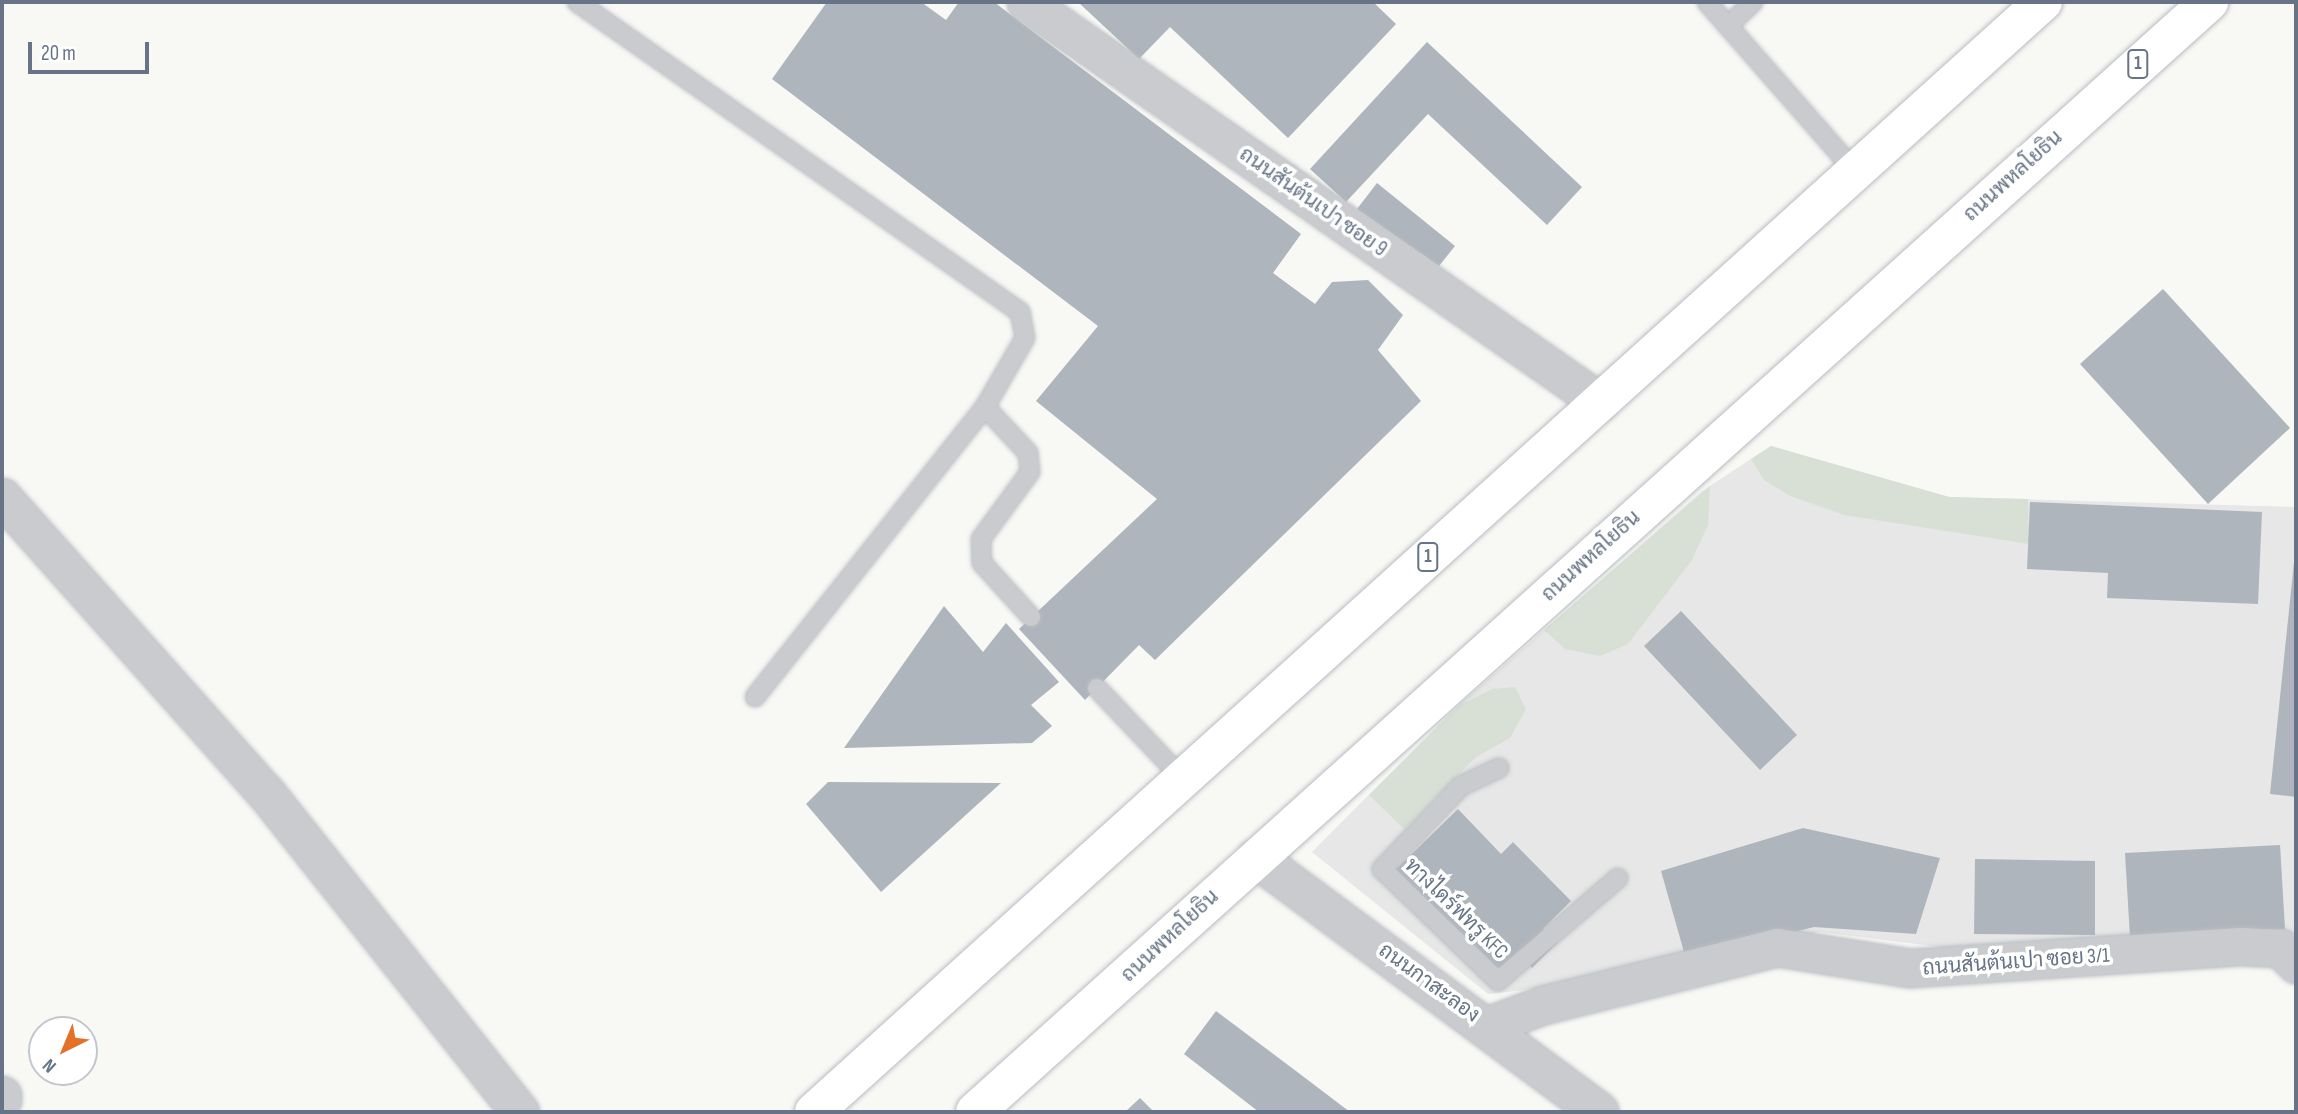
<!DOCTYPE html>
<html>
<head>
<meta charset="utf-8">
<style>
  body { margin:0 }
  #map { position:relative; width:2298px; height:1114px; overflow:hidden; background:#f8f8f5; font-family:"Sofia Sans Condensed",Sarabun,sans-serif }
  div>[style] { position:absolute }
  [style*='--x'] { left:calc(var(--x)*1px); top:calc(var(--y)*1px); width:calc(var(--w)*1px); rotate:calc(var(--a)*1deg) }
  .built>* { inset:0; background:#e6e7e6 }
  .green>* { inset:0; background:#d8e0d6 }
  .building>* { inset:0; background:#aeb5bc }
  .roads { filter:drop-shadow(0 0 2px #b9bcc1) drop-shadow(0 0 2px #b9bcc1) }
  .service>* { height:18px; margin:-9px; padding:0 9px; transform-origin:9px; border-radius:9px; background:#c9cbcf }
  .minor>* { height:37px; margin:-18.5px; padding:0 18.5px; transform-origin:18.5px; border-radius:18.5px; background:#c9cbcf }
  .tertiary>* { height:38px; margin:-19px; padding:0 19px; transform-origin:19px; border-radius:19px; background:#c9cbcf }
  .primary>* { height:38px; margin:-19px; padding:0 19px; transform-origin:19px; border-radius:19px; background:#fff }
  span { translate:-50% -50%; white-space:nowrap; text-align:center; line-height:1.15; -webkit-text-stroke:7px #fff; paint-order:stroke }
  .shield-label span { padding:2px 5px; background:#fff; border:2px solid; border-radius:5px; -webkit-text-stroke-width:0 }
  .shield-label { font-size:19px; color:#677487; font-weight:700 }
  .street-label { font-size:21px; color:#677487 }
  .frame { position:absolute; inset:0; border:4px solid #677487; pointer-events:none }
  .north { position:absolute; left:28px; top:1016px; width:70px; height:70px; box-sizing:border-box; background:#fff; border:2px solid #c2c7cf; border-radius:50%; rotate:223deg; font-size:19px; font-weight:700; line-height:28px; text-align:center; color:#677487 }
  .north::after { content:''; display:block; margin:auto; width:24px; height:32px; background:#e57128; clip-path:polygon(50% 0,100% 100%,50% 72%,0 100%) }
  .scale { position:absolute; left:28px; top:42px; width:121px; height:32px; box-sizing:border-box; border:4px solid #677487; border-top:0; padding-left:9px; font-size:21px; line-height:24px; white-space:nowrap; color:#677487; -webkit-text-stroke:5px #fff; paint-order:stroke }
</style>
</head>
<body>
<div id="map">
  <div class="built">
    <div style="clip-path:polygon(1771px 446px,1949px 497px,2296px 507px,2296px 934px,1965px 950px,1820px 932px,1610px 980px,1488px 994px,1312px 852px,1452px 711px,1702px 491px)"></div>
  </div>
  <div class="green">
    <div style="clip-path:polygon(1771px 446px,1949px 497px,2028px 499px,2029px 544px,1844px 515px,1790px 496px,1764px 480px,1751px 459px)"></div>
    <div style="clip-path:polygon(1710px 486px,1708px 525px,1692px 560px,1628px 644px,1600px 656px,1565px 649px,1544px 630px)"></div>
    <div style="clip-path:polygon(1515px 687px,1526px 709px,1510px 738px,1476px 757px,1404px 829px,1369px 795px,1460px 705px,1492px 689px)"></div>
  </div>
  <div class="building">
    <div style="clip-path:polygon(827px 2px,921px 2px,946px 20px,959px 2px,994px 2px,1301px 234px,1273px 273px,1315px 304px,1332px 282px,1368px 280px,1403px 315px,1378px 350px,1421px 401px,1155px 660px,1139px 645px,1085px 700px,1019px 629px,1157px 499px,1036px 401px,1098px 326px,772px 79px)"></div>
    <div style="clip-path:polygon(1078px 2px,1373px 2px,1396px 24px,1288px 138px,1170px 27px,1139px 59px)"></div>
    <div style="clip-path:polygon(1427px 42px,1582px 187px,1547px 225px,1428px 114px,1346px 202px,1310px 169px)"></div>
    <div style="clip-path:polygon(1377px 183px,1455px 246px,1439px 266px,1357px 209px)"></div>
    <div style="clip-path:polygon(2163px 289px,2290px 428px,2208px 504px,2080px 364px)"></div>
    <div style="clip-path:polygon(2030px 502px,2262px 512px,2258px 604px,2107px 598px,2108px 573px,2027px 569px)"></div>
    <div style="clip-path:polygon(2294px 562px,2296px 562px,2296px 797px,2270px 794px)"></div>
    <div style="clip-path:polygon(944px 606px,983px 652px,1006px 623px,1059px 682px,1031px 705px,1052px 726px,1032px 743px,844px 748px)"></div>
    <div style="clip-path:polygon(1681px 611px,1797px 735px,1760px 770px,1644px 646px)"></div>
    <div style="clip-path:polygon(828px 782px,1001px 783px,881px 892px,806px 804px)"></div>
    <div style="clip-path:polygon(1458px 809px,1501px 854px,1513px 842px,1571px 901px,1543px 929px,1557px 943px,1532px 968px,1517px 953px,1497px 972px,1396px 869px)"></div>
    <div style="clip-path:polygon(1803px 828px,1940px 858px,1916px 934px,1814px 927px,1686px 959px,1661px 871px)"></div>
    <div style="clip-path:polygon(2280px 845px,2285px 929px,2130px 937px,2125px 853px)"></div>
    <div style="clip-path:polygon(1975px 859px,2095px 861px,2095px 935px,1974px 934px)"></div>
    <div style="clip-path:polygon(1216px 1011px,1296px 1071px,1350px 1112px,1259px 1112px,1184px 1054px)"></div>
    <div style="clip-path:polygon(1140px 1098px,1154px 1112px,1125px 1112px)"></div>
  </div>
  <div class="roads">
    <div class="service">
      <div style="--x:577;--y:2;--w:541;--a:34.98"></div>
      <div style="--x:1020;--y:312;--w:26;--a:79"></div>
      <div style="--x:1025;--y:338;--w:80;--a:120.1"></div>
      <div style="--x:985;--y:407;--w:63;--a:46.9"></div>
      <div style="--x:1028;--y:453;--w:19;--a:84"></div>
      <div style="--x:1030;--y:472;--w:83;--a:126.2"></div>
      <div style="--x:981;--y:539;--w:24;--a:88"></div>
      <div style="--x:982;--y:563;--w:73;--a:47.8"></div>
      <div style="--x:1707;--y:2;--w:32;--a:49"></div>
      <div style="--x:1753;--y:2;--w:35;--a:136"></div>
      <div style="--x:1728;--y:26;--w:193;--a:48.8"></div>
      <div style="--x:1097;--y:688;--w:125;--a:46.6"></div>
      <div style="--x:755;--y:697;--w:370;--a:-51.6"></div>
      <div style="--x:1499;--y:768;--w:42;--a:154.7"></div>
      <div style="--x:1461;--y:786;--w:115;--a:133.6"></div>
      <div style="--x:1382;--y:869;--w:161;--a:44"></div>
      <div style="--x:1498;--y:981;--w:158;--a:-40.6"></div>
    </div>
    <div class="minor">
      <div style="--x:1026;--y:2;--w:700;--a:34.87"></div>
      <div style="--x:2;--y:497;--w:397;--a:48.3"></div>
      <div style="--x:266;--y:793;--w:408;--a:51.5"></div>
      <div style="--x:1487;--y:1026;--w:60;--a:-20.6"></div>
      <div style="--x:1543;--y:1005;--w:241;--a:-13.9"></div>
      <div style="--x:1777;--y:947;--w:135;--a:9"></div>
      <div style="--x:1910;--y:968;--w:331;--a:-3.8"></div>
      <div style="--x:2240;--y:946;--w:40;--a:2.9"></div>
      <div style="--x:2280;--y:948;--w:23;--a:45"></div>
      <div style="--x:2;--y:1095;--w:5;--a:90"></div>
    </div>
    <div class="tertiary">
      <div style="--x:1256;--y:858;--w:427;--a:36.5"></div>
    </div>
    <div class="primary">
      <div style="--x:814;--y:1112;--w:1656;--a:-42.09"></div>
      <div style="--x:975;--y:1112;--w:1660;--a:-41.97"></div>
    </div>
  </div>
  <div class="shield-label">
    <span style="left:2138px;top:64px">1</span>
    <span style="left:1428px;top:557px">1</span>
  </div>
  <div class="street-label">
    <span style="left:2013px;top:176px;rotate:-42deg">ถนนพหลโยธิน</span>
    <span style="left:1313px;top:202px;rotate:35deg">ถนนสันต้นเปา ซอย 9</span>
    <span style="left:1591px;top:556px;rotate:-42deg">ถนนพหลโยธิน</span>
    <span style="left:1456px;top:909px;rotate:44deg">ทางไดร์ฟทรู KFC</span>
    <span style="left:1170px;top:936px;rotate:-43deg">ถนนพหลโยธิน</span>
    <span style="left:2016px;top:962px;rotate:-4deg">ถนนสันต้นเปา ซอย 3/1</span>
    <span style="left:1429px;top:983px;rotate:36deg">ถนนกาสะลอง</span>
  </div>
  <div class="frame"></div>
  <div class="north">N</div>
  <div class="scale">20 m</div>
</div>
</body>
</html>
